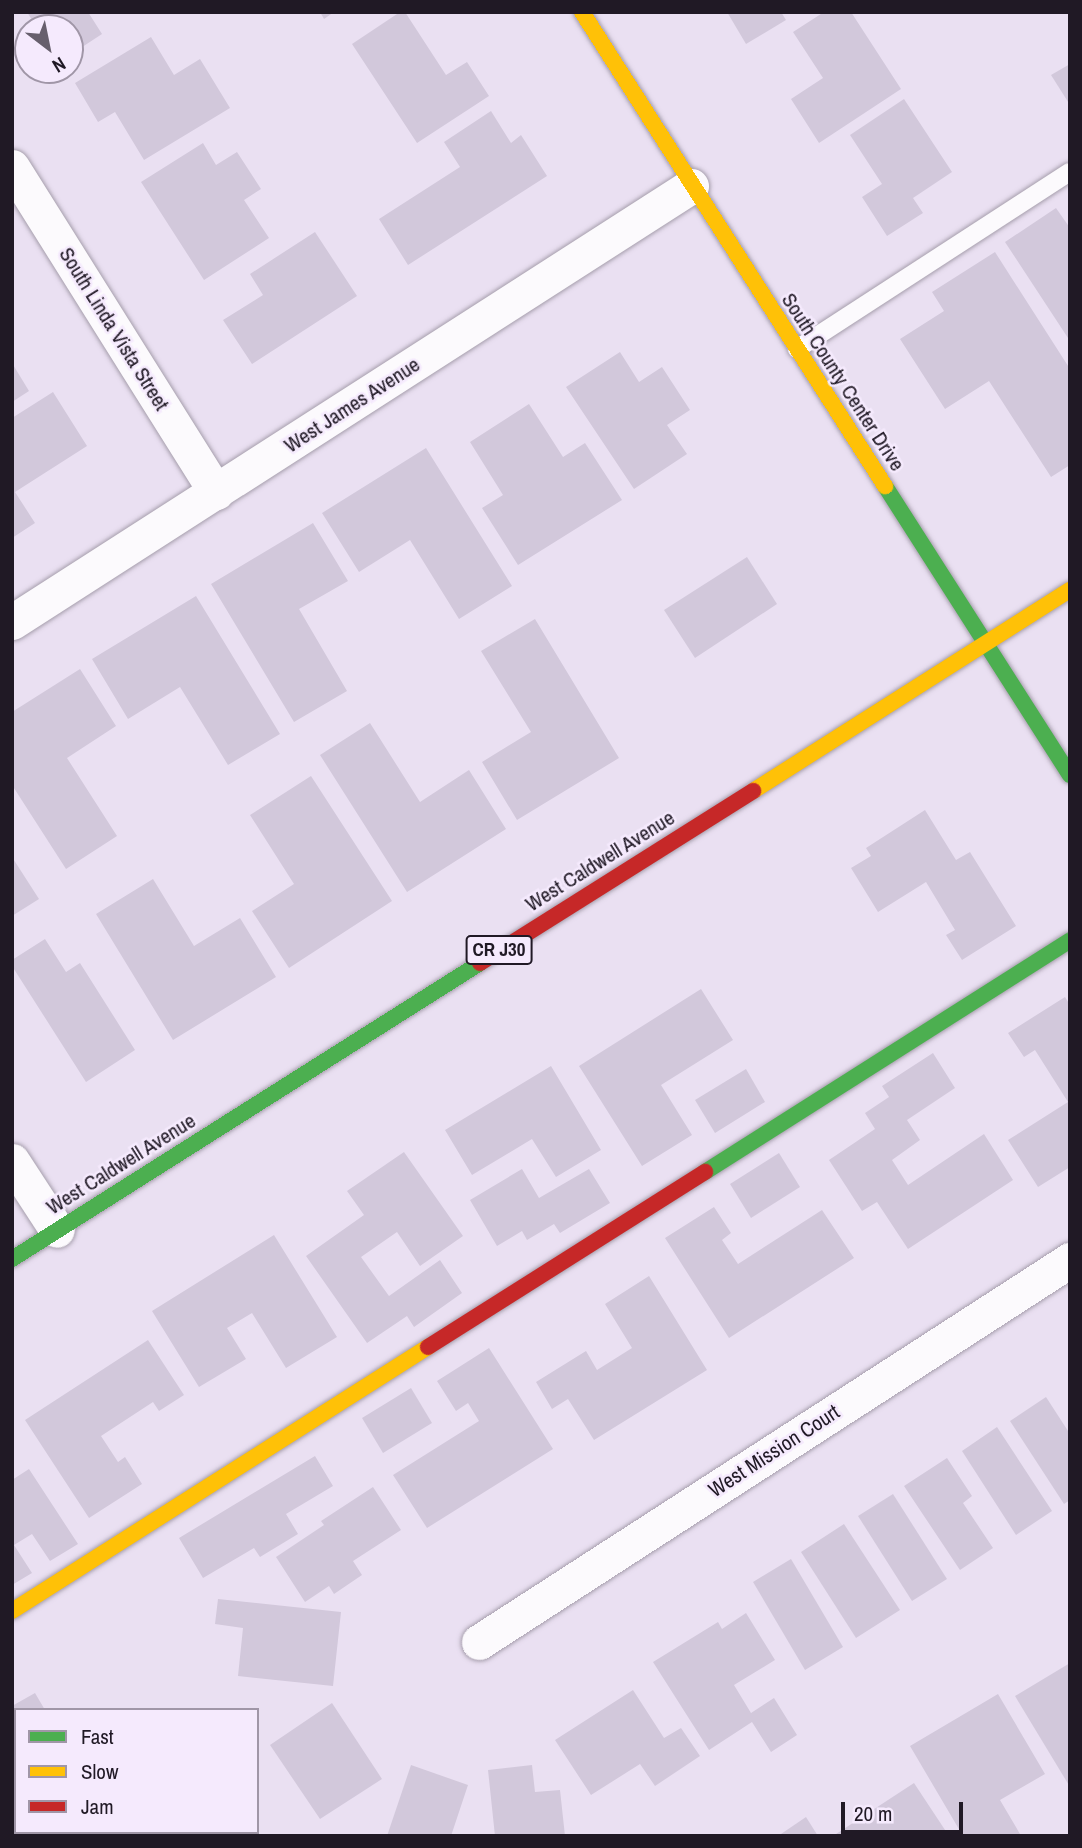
<!DOCTYPE html>
<html>
<head>
<meta charset="utf-8">
<style>
  body { margin:0 }
  #map { position:relative; width:1082px; height:1848px; overflow:hidden; background:#eae0f2; font-family:"Archivo Narrow",sans-serif }
  div>[style] { position:absolute }
  [style*='--x'] { left:calc(var(--x)*1px); top:calc(var(--y)*1px); width:calc(var(--w)*1px); rotate:calc(var(--a)*1deg) }
  .building>* { inset:0; background:#d2c8db }
  .roads { filter:drop-shadow(0 0 2px #a69eac) drop-shadow(0 0 2px #a69eac) }
  .lane>* { height:18px; margin:-9px; padding:0 9px; transform-origin:9px; border-radius:9px; background:#fcfafd }
  .street>* { height:35px; margin:-17.5px; padding:0 17.5px; transform-origin:17.5px; border-radius:17.5px; background:#fcfafd }
  .fast>* { height:16px; margin:-8px; padding:0 8px; transform-origin:8px; border-radius:8px; background:#4caf50 }
  .slow>* { height:16px; margin:-8px; padding:0 8px; transform-origin:8px; border-radius:8px; background:#ffc107 }
  .jam>* { height:16px; margin:-8px; padding:0 8px; transform-origin:8px; border-radius:8px; background:#c62828 }
  span { translate:-50% -50%; white-space:nowrap; text-align:center; line-height:1.15; -webkit-text-stroke:5px #f5eafd; paint-order:stroke }
  .shield-label span { padding:2px 5px; background:#f5eafd; border:2px solid; border-radius:5px; -webkit-text-stroke-width:0 }
  .shield-label { font-size:19px; color:#201925; font-weight:700 }
  .street-label { font-size:21px; color:#201925 }
  .frame { position:absolute; inset:0; border:14px solid #201925; pointer-events:none }
  .legend { position:absolute; left:14px; top:1708px; width:245px; height:126px; box-sizing:border-box; background:#f5eafd; border:2px solid #a096a7; margin:0; padding:9px 12px; list-style:none; font-size:21px; color:#201925 }
  .legend li { display:flex; align-items:center; gap:14px; height:35px }
  .legend b { width:35px; border:2px solid #a096a7 }
  .north { position:absolute; left:14px; top:14px; width:70px; height:70px; box-sizing:border-box; background:#f5eafd; border:2px solid #a096a7; border-radius:50%; rotate:148deg; font-size:19px; font-weight:700; line-height:28px; text-align:center; color:#201925 }
  .north::after { content:''; display:block; margin:auto; width:24px; height:32px; background:#675f6d; clip-path:polygon(50% 0,100% 100%,50% 72%,0 100%) }
  .scale { position:absolute; left:841px; top:1802px; width:122px; height:32px; box-sizing:border-box; border:4px solid #201925; border-top:0; padding-left:9px; font-size:21px; line-height:24px; white-space:nowrap; color:#201925; -webkit-text-stroke:5px #f5eafd; paint-order:stroke }
</style>
</head>
<body>
<div id="map">
  <div class="building">
    <div style="clip-path:polygon(27px 12px,88px 12px,102px 34px,70px 55px,70px 28px,37px 28px)"></div>
    <div style="clip-path:polygon(320px 12px,334px 12px,324px 19px)"></div>
    <div style="clip-path:polygon(400px 12px,405px 12px,446px 75px,467px 62px,489px 96px,417px 143px,352px 44px)"></div>
    <div style="clip-path:polygon(727px 12px,781px 12px,786px 20px,746px 44px)"></div>
    <div style="clip-path:polygon(824px 12px,851px 12px,901px 89px,819px 143px,791px 99px,823px 78px,793px 32px)"></div>
    <div style="clip-path:polygon(151px 37px,174px 75px,200px 59px,230px 108px,144px 160px,115px 112px,98px 122px,75px 83px)"></div>
    <div style="clip-path:polygon(1070px 64px,1070px 105px,1051px 75px)"></div>
    <div style="clip-path:polygon(904px 99px,952px 172px,913px 198px,923px 213px,887px 236px,862px 197px,882px 184px,850px 135px)"></div>
    <div style="clip-path:polygon(491px 111px,511px 143px,521px 135px,547px 176px,408px 265px,379px 219px,460px 167px,444px 142px)"></div>
    <div style="clip-path:polygon(203px 143px,216px 165px,237px 152px,261px 189px,244px 200px,269px 238px,204px 280px,141px 182px)"></div>
    <div style="clip-path:polygon(1056px 208px,1070px 228px,1070px 341px,1005px 242px)"></div>
    <div style="clip-path:polygon(315px 232px,357px 296px,252px 364px,223px 320px,263px 295px,250px 274px)"></div>
    <div style="clip-path:polygon(995px 252px,1070px 369px,1070px 465px,1051px 477px,989px 381px,945px 409px,900px 339px,944px 311px,932px 292px)"></div>
    <div style="clip-path:polygon(620px 352px,639px 382px,662px 367px,690px 410px,667px 425px,687px 454px,634px 489px,566px 387px)"></div>
    <div style="clip-path:polygon(12px 363px,29px 391px,12px 402px)"></div>
    <div style="clip-path:polygon(53px 392px,87px 446px,15px 492px,35px 523px,12px 538px,12px 418px)"></div>
    <div style="clip-path:polygon(529px 404px,563px 457px,585px 443px,622px 500px,518px 565px,482px 508px,503px 495px,470px 442px)"></div>
    <div style="clip-path:polygon(426px 448px,512px 586px,459px 619px,410px 540px,359px 572px,322px 513px)"></div>
    <div style="clip-path:polygon(313px 523px,348px 581px,299px 609px,347px 691px,294px 722px,211px 584px)"></div>
    <div style="clip-path:polygon(747px 557px,777px 604px,695px 658px,664px 610px)"></div>
    <div style="clip-path:polygon(196px 596px,280px 734px,228px 765px,180px 687px,128px 719px,92px 659px)"></div>
    <div style="clip-path:polygon(535px 619px,619px 758px,517px 820px,482px 762px,531px 732px,481px 651px)"></div>
    <div style="clip-path:polygon(80px 669px,116px 726px,67px 758px,117px 836px,66px 869px,12px 785px,12px 712px)"></div>
    <div style="clip-path:polygon(370px 723px,420px 802px,469px 770px,506px 829px,407px 892px,320px 755px)"></div>
    <div style="clip-path:polygon(311px 776px,392px 901px,289px 968px,252px 911px,294px 884px,250px 815px)"></div>
    <div style="clip-path:polygon(925px 810px,956px 860px,970px 852px,1016px 926px,962px 960px,946px 935px,955px 930px,926px 882px,878px 912px,851px 868px,871px 856px,866px 848px)"></div>
    <div style="clip-path:polygon(12px 857px,39px 899px,12px 916px)"></div>
    <div style="clip-path:polygon(153px 879px,194px 946px,240px 918px,276px 977px,173px 1040px,96px 914px)"></div>
    <div style="clip-path:polygon(45px 939px,66px 972px,80px 963px,135px 1050px,86px 1082px,12px 966px,12px 960px)"></div>
    <div style="clip-path:polygon(701px 989px,733px 1040px,661px 1085px,692px 1135px,642px 1166px,579px 1066px)"></div>
    <div style="clip-path:polygon(1065px 997px,1070px 1005px,1070px 1167px,1038px 1187px,1008px 1140px,1068px 1102px,1035px 1050px,1024px 1057px,1008px 1033px)"></div>
    <div style="clip-path:polygon(933px 1053px,955px 1088px,907px 1120px,920px 1140px,892px 1160px,908px 1185px,984px 1134px,1013px 1180px,908px 1249px,877px 1202px,862px 1211px,829px 1160px,875px 1129px,865px 1113px,889px 1097px,882px 1086px)"></div>
    <div style="clip-path:polygon(551px 1066px,601px 1150px,556px 1177px,532px 1139px,472px 1175px,445px 1130px)"></div>
    <div style="clip-path:polygon(746px 1069px,765px 1102px,715px 1133px,695px 1100px)"></div>
    <div style="clip-path:polygon(404px 1152px,463px 1236px,420px 1266px,397px 1232px,361px 1257px,389px 1296px,440px 1260px,462px 1293px,414px 1327px,407px 1316px,367px 1343px,306px 1256px,364px 1215px,347px 1191px)"></div>
    <div style="clip-path:polygon(779px 1153px,800px 1187px,751px 1218px,730px 1184px)"></div>
    <div style="clip-path:polygon(522px 1169px,539px 1198px,589px 1169px,610px 1203px,560px 1233px,554px 1224px,527px 1240px,522px 1231px,497px 1246px,470px 1200px)"></div>
    <div style="clip-path:polygon(714px 1207px,731px 1233px,722px 1240px,738px 1264px,822px 1210px,854px 1258px,729px 1338px,665px 1238px)"></div>
    <div style="clip-path:polygon(274px 1235px,337px 1337px,286px 1368px,252px 1313px,227px 1328px,246px 1359px,199px 1387px,152px 1311px)"></div>
    <div style="clip-path:polygon(649px 1276px,707px 1370px,594px 1440px,568px 1399px,552px 1409px,536px 1382px,586px 1351px,597px 1370px,632px 1348px,605px 1304px)"></div>
    <div style="clip-path:polygon(148px 1340px,184px 1395px,159px 1411px,153px 1402px,101px 1436px,118px 1462px,125px 1457px,142px 1484px,89px 1518px,25px 1420px)"></div>
    <div style="clip-path:polygon(489px 1348px,553px 1449px,427px 1528px,393px 1475px,479px 1421px,468px 1403px,456px 1411px,437px 1381px)"></div>
    <div style="clip-path:polygon(411px 1388px,432px 1423px,383px 1453px,362px 1418px)"></div>
    <div style="clip-path:polygon(1046px 1397px,1070px 1434px,1070px 1500px,1064px 1504px,1010px 1421px)"></div>
    <div style="clip-path:polygon(997px 1427px,1052px 1511px,1016px 1535px,962px 1451px)"></div>
    <div style="clip-path:polygon(315px 1456px,333px 1486px,286px 1514px,298px 1534px,260px 1557px,254px 1548px,203px 1578px,179px 1538px)"></div>
    <div style="clip-path:polygon(947px 1458px,972px 1496px,963px 1503px,993px 1548px,960px 1570px,904px 1486px)"></div>
    <div style="clip-path:polygon(29px 1469px,78px 1544px,50px 1561px,32px 1534px,14px 1545px,32px 1573px,12px 1585px,12px 1480px)"></div>
    <div style="clip-path:polygon(373px 1487px,401px 1530px,353px 1561px,362px 1575px,334px 1594px,329px 1586px,305px 1602px,276px 1557px,324px 1525px,321px 1521px)"></div>
    <div style="clip-path:polygon(893px 1494px,947px 1579px,912px 1601px,858px 1516px)"></div>
    <div style="clip-path:polygon(844px 1524px,900px 1610px,856px 1638px,801px 1552px)"></div>
    <div style="clip-path:polygon(791px 1559px,843px 1647px,805px 1670px,753px 1582px)"></div>
    <div style="clip-path:polygon(218px 1599px,341px 1612px,333px 1686px,238px 1676px,243px 1628px,215px 1624px)"></div>
    <div style="clip-path:polygon(746px 1613px,775px 1660px,734px 1685px,751px 1713px,774px 1698px,797px 1735px,771px 1752px,752px 1722px,709px 1750px,653px 1662px,718px 1622px,722px 1629px)"></div>
    <div style="clip-path:polygon(1070px 1663px,1070px 1787px,1015px 1696px)"></div>
    <div style="clip-path:polygon(633px 1690px,664px 1738px,681px 1728px,700px 1756px,655px 1786px,640px 1764px,591px 1795px,555px 1740px)"></div>
    <div style="clip-path:polygon(35px 1693px,45px 1710px,16px 1710px,16px 1766px,12px 1768px,12px 1706px)"></div>
    <div style="clip-path:polygon(998px 1694px,1045px 1774px,1000px 1800px,1020px 1834px,963px 1836px,910px 1746px)"></div>
    <div style="clip-path:polygon(332px 1703px,382px 1779px,320px 1819px,270px 1745px)"></div>
    <div style="clip-path:polygon(411px 1765px,468px 1785px,451px 1836px,387px 1836px)"></div>
    <div style="clip-path:polygon(532px 1765px,535px 1792px,560px 1790px,565px 1836px,495px 1836px,488px 1770px)"></div>
    <div style="clip-path:polygon(914px 1783px,949px 1836px,833px 1836px)"></div>
    <div style="clip-path:polygon(806px 1817px,818px 1836px,778px 1836px)"></div>
    <div style="clip-path:polygon(192px 1832px,228px 1832px,231px 1836px,186px 1836px)"></div>
  </div>
  <div class="roads">
    <div class="lane">
      <div style="--x:797;--y:349;--w:325;--a:-33"></div>
    </div>
    <div class="street">
      <div style="--x:12;--y:167;--w:384;--a:57.9"></div>
      <div style="--x:12;--y:622;--w:807;--a:-32.71"></div>
      <div style="--x:12;--y:1161;--w:82;--a:56.9"></div>
      <div style="--x:479;--y:1642;--w:704;--a:-32.88"></div>
    </div>
    <div class="fast">
      <div style="--x:885;--y:486;--w:343;--a:57.4"></div>
      <div style="--x:705;--y:1172;--w:432;--a:-32.4"></div>
      <div style="--x:12;--y:1259;--w:554;--a:-32.31"></div>
    </div>
    <div class="slow">
      <div style="--x:582;--y:12;--w:563;--a:57.41"></div>
      <div style="--x:753;--y:791;--w:375;--a:-32.4"></div>
      <div style="--x:12;--y:1611;--w:493;--a:-32.4"></div>
    </div>
    <div class="jam">
      <div style="--x:480;--y:963;--w:323;--a:-32.2"></div>
      <div style="--x:428;--y:1347;--w:328;--a:-32.3"></div>
    </div>
  </div>
  <div class="shield-label">
    <span style="left:499px;top:950px">CR J30</span>
  </div>
  <div class="street-label">
    <span style="left:114px;top:329px;rotate:58deg">South Linda Vista Street</span>
    <span style="left:843px;top:382px;rotate:57deg">South County Center Drive</span>
    <span style="left:352px;top:405px;rotate:-33deg">West James Avenue</span>
    <span style="left:600px;top:861px;rotate:-32deg">West Caldwell Avenue</span>
    <span style="left:121px;top:1164px;rotate:-32deg">West Caldwell Avenue</span>
    <span style="left:774px;top:1451px;rotate:-33deg">West Mission Court</span>
  </div>
  <div class="frame"></div>
  <ul class="legend">
  <li><b style="height:9px;background:#4caf50"></b>Fast</li>
  <li><b style="height:9px;background:#ffc107"></b>Slow</li>
  <li><b style="height:9px;background:#c62828"></b>Jam</li>
  </ul>
  <div class="north">N</div>
  <div class="scale">20 m</div>
</div>
</body>
</html>
